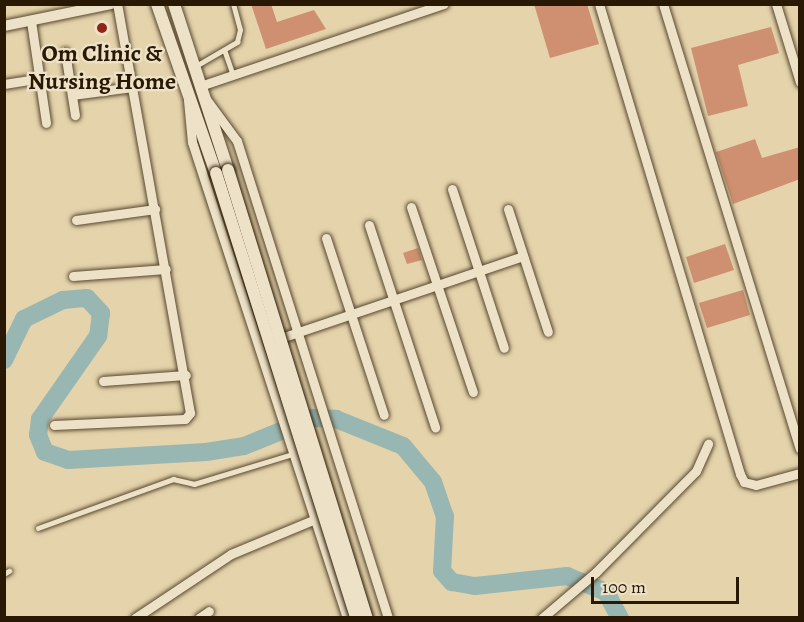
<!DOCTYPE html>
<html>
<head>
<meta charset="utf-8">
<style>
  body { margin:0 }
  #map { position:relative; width:804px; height:622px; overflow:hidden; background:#e4d3ab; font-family:Alegreya,serif }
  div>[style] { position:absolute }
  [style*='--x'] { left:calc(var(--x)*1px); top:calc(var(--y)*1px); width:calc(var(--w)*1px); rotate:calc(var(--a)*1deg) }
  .river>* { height:18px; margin:-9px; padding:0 9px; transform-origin:9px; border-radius:9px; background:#98b6b2 }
  .building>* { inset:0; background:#ce9070 }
  .roads { filter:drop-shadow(0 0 2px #58472e) drop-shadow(0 0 2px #58472e) }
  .service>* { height:4.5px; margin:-2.25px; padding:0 2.25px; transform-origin:2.25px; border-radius:2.25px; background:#ede2c8 }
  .minor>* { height:9px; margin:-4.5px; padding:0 4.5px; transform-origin:4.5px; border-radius:4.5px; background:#ede2c8 }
  .tertiary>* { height:10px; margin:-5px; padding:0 5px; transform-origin:5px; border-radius:5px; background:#ede2c8 }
  .secondary>* { height:12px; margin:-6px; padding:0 6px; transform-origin:6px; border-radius:6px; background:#ede2c8 }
  .bridges { filter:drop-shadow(0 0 2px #291804) drop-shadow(0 0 2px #291804) }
  .secondary-bridge>* { height:12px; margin:-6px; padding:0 6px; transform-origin:6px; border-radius:6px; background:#ede2c8 }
  .dots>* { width:16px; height:16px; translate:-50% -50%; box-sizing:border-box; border:3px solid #ede2c8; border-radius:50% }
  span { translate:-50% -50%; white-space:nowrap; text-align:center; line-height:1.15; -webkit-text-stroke:4.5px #ede2c8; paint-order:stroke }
  .poi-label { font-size:24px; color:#291804; font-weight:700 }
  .frame { position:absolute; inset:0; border:6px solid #291804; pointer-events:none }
  .scale { position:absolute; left:591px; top:577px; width:148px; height:27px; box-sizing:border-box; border:3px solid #291804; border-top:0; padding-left:8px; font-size:18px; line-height:21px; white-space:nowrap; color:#291804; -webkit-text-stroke:4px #ede2c8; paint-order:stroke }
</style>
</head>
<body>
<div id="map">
  <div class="river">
    <div style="--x:4;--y:360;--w:46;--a:-64"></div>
    <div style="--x:24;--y:319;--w:43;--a:-26"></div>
    <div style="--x:63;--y:300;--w:24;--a:-5"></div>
    <div style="--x:87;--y:298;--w:21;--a:47"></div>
    <div style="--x:101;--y:313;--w:23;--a:97"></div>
    <div style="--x:98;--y:336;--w:101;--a:124.9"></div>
    <div style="--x:40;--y:419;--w:16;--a:97"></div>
    <div style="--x:38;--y:435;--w:18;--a:68"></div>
    <div style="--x:45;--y:452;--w:24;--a:19"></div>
    <div style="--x:68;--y:460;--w:138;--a:-3.3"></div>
    <div style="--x:206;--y:452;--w:38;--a:-9"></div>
    <div style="--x:244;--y:446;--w:74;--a:-22.1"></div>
    <div style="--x:313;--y:418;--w:23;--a:2"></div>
    <div style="--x:336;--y:419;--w:72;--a:21.9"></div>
    <div style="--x:403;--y:446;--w:47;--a:50.2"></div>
    <div style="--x:433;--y:482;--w:36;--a:71"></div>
    <div style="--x:445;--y:516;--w:55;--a:93.1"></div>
    <div style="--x:442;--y:571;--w:15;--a:48"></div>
    <div style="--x:452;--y:582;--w:23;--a:10"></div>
    <div style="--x:475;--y:586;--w:93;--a:-6.2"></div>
    <div style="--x:567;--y:576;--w:42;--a:22.3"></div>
    <div style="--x:606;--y:592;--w:30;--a:62"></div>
  </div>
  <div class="building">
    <div style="clip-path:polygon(251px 4px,271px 4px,277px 22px,314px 10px,326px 29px,266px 49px)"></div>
    <div style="clip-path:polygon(534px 4px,587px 4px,599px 44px,550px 58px)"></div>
    <div style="clip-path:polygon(771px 27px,779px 53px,738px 65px,748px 106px,708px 116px,691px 48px)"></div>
    <div style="clip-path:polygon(755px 139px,762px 158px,800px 147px,800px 179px,733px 204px,716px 152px)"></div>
    <div style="clip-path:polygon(725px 244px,734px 270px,694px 283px,686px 257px)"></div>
    <div style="clip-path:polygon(418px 248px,422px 260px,407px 264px,403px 253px)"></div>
    <div style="clip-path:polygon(743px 290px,750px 315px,707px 328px,699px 303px)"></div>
  </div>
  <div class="roads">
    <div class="service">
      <div style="--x:225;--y:51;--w:24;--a:71"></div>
      <div style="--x:196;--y:66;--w:48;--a:-30.3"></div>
      <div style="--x:237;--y:42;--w:12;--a:-76"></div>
      <div style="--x:240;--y:30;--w:27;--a:-105"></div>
      <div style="--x:38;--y:528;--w:144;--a:-19.9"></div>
      <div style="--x:173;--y:479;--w:22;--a:13"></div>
      <div style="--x:194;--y:484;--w:103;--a:-16.9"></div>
      <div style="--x:4;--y:574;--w:6;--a:-31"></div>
    </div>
    <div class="minor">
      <div style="--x:599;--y:4;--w:491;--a:73.3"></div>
      <div style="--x:740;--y:474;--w:9;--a:63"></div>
      <div style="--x:744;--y:482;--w:12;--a:14"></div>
      <div style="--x:756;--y:485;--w:46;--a:-15.3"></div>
      <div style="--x:663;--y:4;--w:465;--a:72.9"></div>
      <div style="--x:776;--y:4;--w:82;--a:72.9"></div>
      <div style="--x:31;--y:21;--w:103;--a:81.6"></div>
      <div style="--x:65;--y:52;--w:64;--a:81"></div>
      <div style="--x:4;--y:84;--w:36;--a:-9"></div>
      <div style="--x:200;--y:86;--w:257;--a:-18.6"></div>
      <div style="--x:72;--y:95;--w:61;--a:-7.6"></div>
      <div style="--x:206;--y:99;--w:52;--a:53.6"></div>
      <div style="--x:237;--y:141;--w:500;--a:72.43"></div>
      <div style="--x:188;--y:100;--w:42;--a:84.6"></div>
      <div style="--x:192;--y:142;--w:501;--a:71.96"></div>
      <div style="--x:452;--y:189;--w:167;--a:71.9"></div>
      <div style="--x:411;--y:207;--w:195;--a:71.5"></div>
      <div style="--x:508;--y:209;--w:129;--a:72"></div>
      <div style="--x:76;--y:220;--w:80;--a:-7.9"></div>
      <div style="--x:369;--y:225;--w:213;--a:71.9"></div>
      <div style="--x:326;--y:238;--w:186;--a:71.9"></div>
      <div style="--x:73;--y:276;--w:93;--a:-4.3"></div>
      <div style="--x:275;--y:340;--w:262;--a:-18.7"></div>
      <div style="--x:103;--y:381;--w:83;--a:-4.1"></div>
      <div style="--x:54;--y:425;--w:131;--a:-2.6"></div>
      <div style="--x:185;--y:419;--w:8;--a:-50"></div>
      <div style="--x:190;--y:413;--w:415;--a:-100.1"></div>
      <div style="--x:135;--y:618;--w:115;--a:-33.7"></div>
      <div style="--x:231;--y:554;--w:89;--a:-22.5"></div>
      <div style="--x:199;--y:618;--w:12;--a:-35"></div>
      <div style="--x:542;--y:618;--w:71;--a:-40.4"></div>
      <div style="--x:596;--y:572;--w:142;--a:-45.3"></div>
      <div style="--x:696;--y:471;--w:30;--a:-66"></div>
    </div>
    <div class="tertiary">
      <div style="--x:4;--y:26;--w:109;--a:-11.6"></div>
    </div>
    <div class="secondary">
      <div style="--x:157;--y:4;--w:179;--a:70.8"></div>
      <div style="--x:174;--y:4;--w:175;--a:72"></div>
    </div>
  </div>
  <div class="bridges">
    <div class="secondary-bridge">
      <div style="--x:228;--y:170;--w:469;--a:72.8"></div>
      <div style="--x:216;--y:173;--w:467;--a:72.5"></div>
    </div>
  </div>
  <div class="dots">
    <div style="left:102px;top:28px;background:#8f2418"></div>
  </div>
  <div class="poi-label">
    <span style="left:102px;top:68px">Om Clinic &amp;<br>Nursing Home</span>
  </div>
  <div class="frame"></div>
  <div class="scale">100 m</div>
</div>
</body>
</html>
